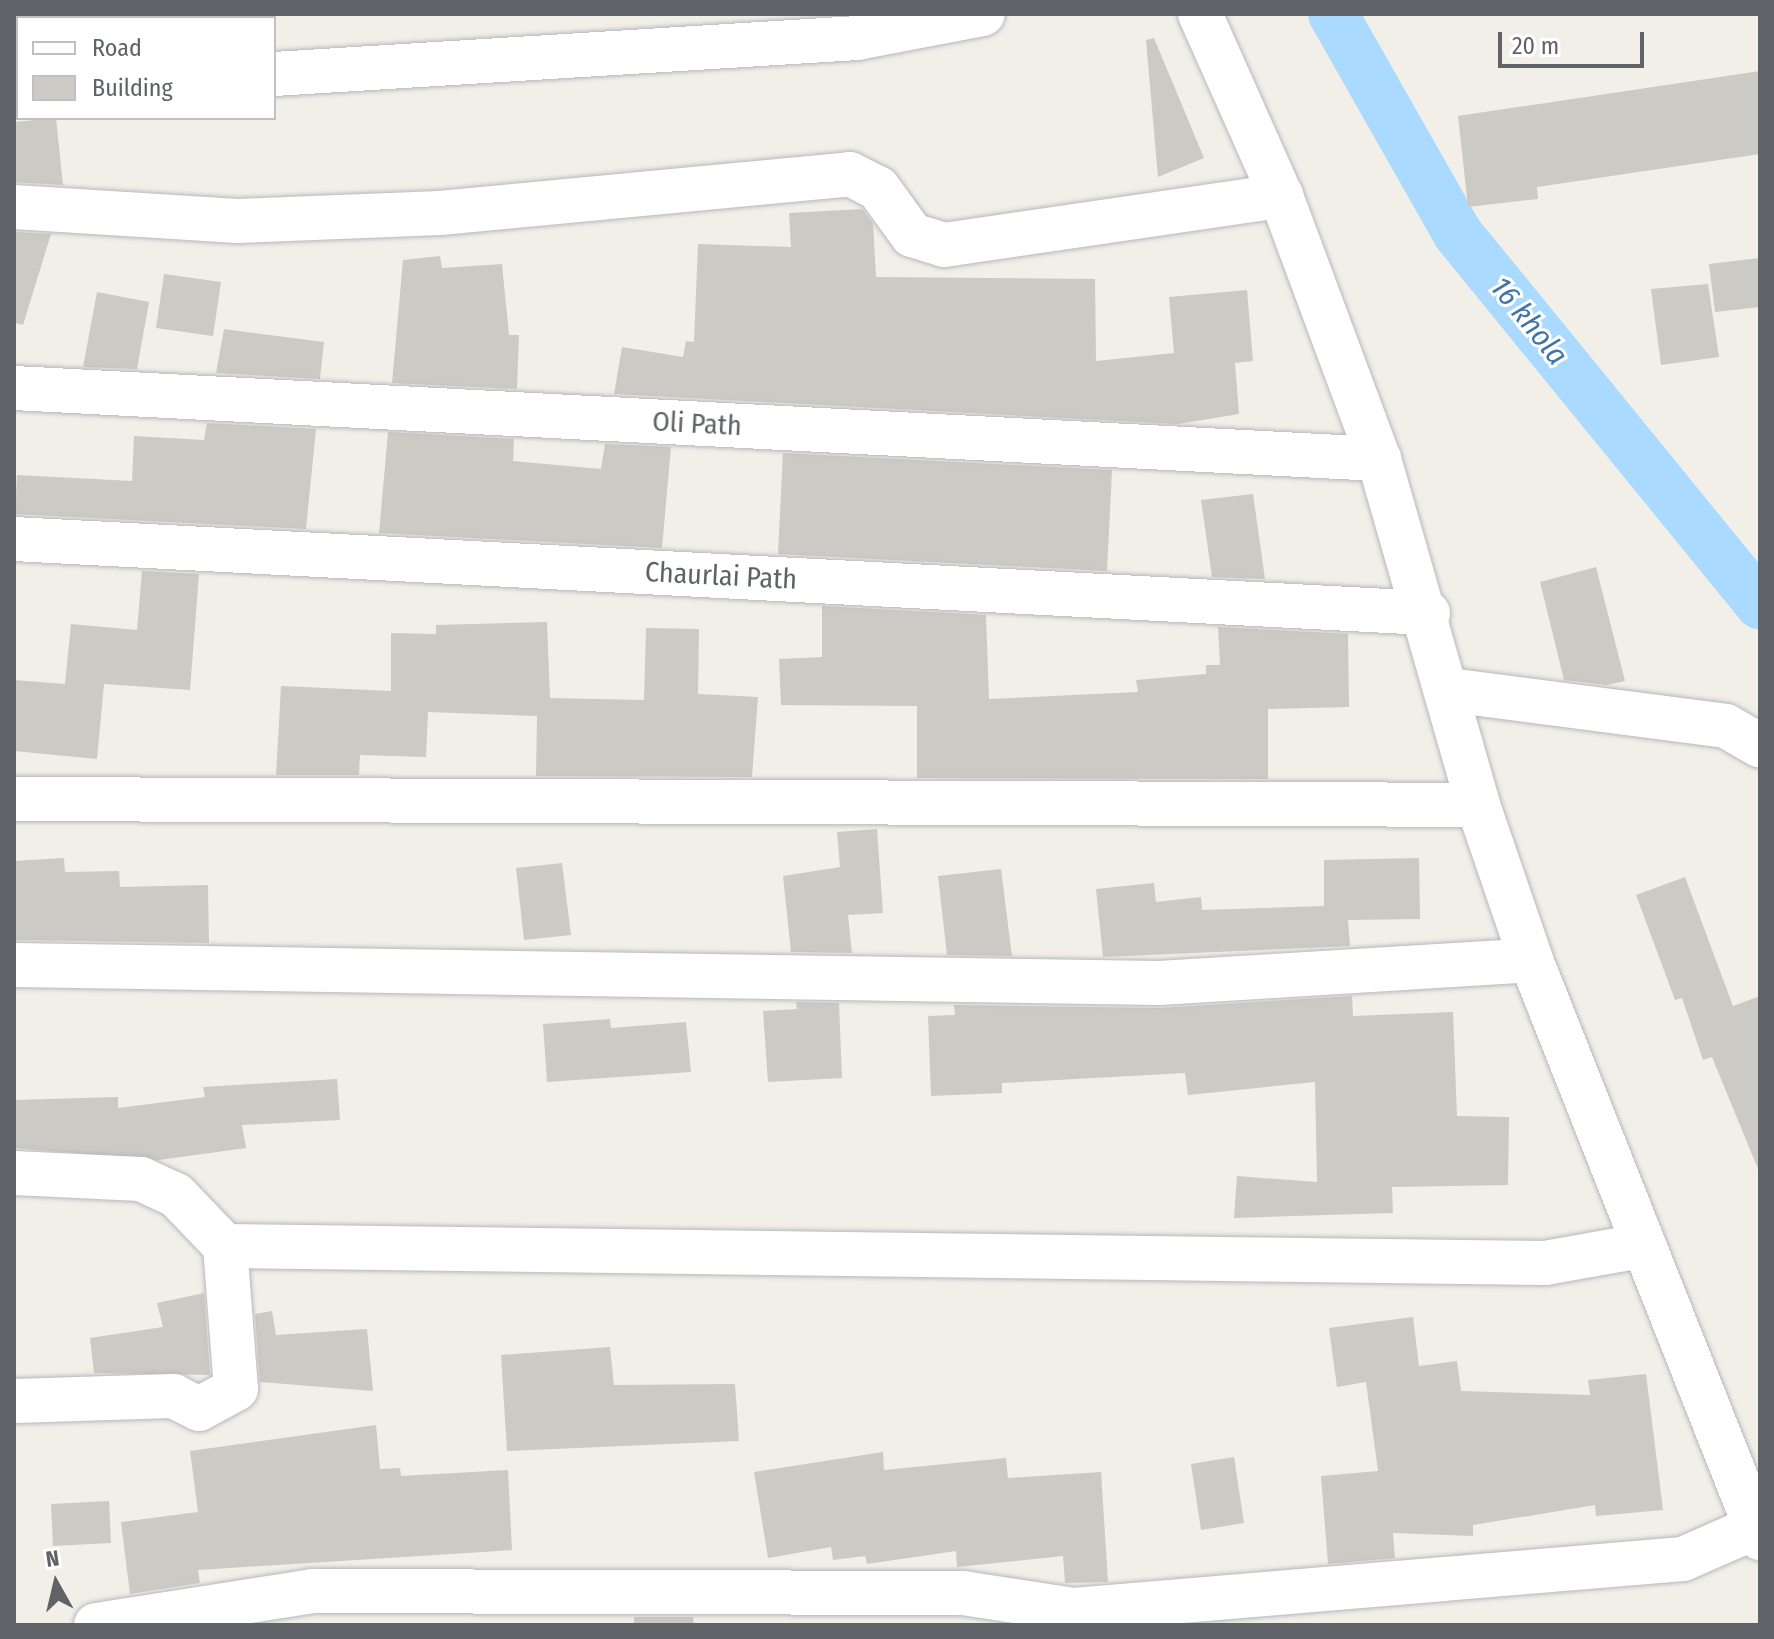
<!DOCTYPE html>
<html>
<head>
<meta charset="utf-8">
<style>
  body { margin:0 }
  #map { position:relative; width:1774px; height:1639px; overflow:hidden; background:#f1efe8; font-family:"Fira Sans Condensed",sans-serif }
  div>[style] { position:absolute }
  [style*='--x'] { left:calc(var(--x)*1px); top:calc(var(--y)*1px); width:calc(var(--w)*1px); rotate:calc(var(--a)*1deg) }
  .canal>* { height:50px; margin:-25px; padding:0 25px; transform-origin:25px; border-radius:25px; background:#aadaff }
  .building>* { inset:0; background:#cccac5 }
  .roads { filter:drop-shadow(0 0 2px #b5b8bc) drop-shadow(0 0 2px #b5b8bc) }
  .minor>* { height:44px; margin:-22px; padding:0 22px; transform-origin:22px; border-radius:22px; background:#fff }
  span { translate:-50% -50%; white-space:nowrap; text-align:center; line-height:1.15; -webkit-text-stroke:6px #fff; paint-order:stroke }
  .street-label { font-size:28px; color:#5f6368 }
  .water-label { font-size:30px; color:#4174aa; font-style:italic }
  .frame { position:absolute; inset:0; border:16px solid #5f6368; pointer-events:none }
  .legend { position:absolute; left:16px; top:16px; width:260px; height:104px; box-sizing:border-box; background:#fff; border:2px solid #bfc1c3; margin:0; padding:10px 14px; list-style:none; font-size:24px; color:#5f6368 }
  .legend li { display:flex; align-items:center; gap:16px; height:40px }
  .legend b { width:40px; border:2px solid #bfc1c3 }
  .north { position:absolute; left:16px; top:1543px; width:80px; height:80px; -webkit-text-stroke:6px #fff; paint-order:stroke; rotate:352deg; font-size:22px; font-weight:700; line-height:32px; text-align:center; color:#5f6368 }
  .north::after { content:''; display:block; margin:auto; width:28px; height:36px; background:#5f6368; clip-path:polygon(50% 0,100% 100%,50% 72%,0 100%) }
  .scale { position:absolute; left:1498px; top:32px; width:146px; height:36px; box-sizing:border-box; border:4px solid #5f6368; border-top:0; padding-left:10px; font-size:24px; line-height:28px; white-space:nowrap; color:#5f6368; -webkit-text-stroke:6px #fff; paint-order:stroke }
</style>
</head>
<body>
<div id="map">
  <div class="canal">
    <div style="--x:1333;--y:14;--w:253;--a:60.4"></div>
    <div style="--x:1458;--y:234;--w:478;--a:50.8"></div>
  </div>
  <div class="building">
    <div style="clip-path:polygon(1154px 38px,1204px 158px,1158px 177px,1146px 40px)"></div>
    <div style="clip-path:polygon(1760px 71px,1760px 154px,1537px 187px,1538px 199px,1468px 207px,1458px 116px)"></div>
    <div style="clip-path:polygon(56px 118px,63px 185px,14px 182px,14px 122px)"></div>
    <div style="clip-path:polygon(862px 209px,873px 223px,876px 277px,1095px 279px,1096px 361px,1174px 353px,1169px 297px,1247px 290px,1253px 361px,1235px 363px,1239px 414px,1178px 424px,614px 394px,622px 347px,683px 357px,686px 341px,694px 342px,698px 244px,791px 247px,789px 213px)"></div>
    <div style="clip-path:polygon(14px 232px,51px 234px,23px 325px,14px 323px)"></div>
    <div style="clip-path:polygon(440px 256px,442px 268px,502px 264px,509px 335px,519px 335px,517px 389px,392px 383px,403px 260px)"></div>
    <div style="clip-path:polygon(1760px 258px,1760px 307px,1715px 312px,1709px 264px)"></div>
    <div style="clip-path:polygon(164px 274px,221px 282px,213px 336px,156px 328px)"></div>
    <div style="clip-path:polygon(1708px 284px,1719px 357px,1661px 365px,1651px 289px)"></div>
    <div style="clip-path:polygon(97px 292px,149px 302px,137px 369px,83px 367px)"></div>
    <div style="clip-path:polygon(224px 329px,324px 342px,320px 379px,216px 373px)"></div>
    <div style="clip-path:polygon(207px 423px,316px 429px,306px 529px,15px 514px,17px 475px,132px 481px,134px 436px,204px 440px)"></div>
    <div style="clip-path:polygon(388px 432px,514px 439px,513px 461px,601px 469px,605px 444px,671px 447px,662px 548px,379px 533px)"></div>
    <div style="clip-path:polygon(783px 453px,1112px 470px,1107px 571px,778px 554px)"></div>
    <div style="clip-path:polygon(1253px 494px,1265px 579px,1212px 577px,1201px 500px)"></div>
    <div style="clip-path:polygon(1596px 567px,1625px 681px,1607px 685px,1564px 680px,1540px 582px)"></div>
    <div style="clip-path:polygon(142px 571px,199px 574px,190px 690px,104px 684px,97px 759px,14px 751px,14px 680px,65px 684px,71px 624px,137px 630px)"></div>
    <div style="clip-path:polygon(822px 606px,986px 615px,989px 699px,1138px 692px,1136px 680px,1206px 674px,1206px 665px,1220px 665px,1218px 627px,1348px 634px,1349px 707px,1268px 709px,1268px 779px,917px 778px,917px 706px,781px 705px,779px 659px,822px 657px)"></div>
    <div style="clip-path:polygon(547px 622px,550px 698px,644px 700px,646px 628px,699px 629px,698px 694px,758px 697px,752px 777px,536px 776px,537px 716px,428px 712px,426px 757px,360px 755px,359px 775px,276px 775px,281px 686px,391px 691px,391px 633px,436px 634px,436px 625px)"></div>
    <div style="clip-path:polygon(877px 829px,883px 913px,848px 915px,852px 953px,791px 952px,783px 876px,840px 867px,837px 832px)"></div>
    <div style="clip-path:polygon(64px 858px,65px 872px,119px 871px,120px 887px,208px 885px,209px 943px,14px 940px,14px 861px)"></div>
    <div style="clip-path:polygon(1419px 858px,1420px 919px,1348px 920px,1350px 946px,1103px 957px,1096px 889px,1154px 883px,1156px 902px,1201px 897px,1202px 910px,1324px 906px,1324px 860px)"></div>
    <div style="clip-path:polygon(562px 863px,571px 935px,524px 940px,516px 868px)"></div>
    <div style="clip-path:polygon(1001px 869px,1012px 956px,947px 955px,938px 876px)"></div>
    <div style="clip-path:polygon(1685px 877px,1733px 1006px,1760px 996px,1760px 1174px,1712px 1057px,1703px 1060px,1682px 998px,1675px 1000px,1636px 895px)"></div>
    <div style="clip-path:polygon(1352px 996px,1353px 1016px,1453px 1012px,1457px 1116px,1509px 1117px,1508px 1185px,1392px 1187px,1393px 1213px,1234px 1218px,1237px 1176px,1317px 1182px,1315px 1082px,1188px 1095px,1185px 1073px,1002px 1083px,1002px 1093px,931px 1096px,928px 1016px,955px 1015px,954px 1005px,1159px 1008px)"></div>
    <div style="clip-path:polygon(796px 1002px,839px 1003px,842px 1078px,768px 1082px,763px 1011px,797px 1009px)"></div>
    <div style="clip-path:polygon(610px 1019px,611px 1028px,686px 1022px,691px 1072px,547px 1082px,543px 1024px)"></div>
    <div style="clip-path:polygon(337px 1079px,340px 1120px,242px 1125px,246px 1148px,159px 1160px,14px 1148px,14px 1100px,118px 1097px,118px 1108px,205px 1097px,203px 1087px)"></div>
    <div style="clip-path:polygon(204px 1293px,210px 1375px,94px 1373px,90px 1338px,163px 1327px,157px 1303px)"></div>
    <div style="clip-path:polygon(272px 1311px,276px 1335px,367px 1329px,373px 1391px,260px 1382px,255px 1314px)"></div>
    <div style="clip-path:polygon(1413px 1317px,1419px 1366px,1457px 1361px,1461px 1391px,1590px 1395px,1588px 1380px,1646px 1374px,1663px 1510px,1596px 1516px,1595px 1505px,1473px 1525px,1473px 1536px,1393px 1533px,1395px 1558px,1328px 1564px,1321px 1476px,1378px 1471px,1366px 1382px,1337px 1387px,1329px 1328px)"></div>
    <div style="clip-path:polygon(610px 1347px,614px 1385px,735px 1384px,739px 1441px,507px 1451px,501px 1355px)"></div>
    <div style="clip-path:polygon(376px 1425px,380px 1469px,400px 1468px,401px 1476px,508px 1470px,512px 1550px,198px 1570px,200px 1583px,130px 1594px,121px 1522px,198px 1512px,190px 1451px)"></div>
    <div style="clip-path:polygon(883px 1452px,884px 1470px,1006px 1458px,1008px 1478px,1101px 1472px,1108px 1582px,1065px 1583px,1063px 1556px,957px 1567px,956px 1551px,867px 1564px,865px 1556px,833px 1560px,831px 1547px,768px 1558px,754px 1472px)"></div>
    <div style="clip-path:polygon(1234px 1457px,1244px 1523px,1201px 1530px,1191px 1464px)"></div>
    <div style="clip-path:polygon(109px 1501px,111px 1543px,53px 1546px,51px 1504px)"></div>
    <div style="clip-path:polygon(634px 1617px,693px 1617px,694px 1625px,634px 1625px)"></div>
  </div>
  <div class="roads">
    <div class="minor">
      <div style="--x:1200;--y:14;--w:199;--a:66"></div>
      <div style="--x:1281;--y:196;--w:281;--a:69.6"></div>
      <div style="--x:1379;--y:459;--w:360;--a:74"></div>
      <div style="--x:1478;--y:805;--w:164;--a:71.1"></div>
      <div style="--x:1531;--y:960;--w:622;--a:68.39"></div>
      <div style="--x:14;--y:64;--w:4;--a:0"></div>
      <div style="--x:274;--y:74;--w:584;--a:-3.53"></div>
      <div style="--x:857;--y:38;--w:128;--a:-10.8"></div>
      <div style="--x:14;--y:207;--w:224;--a:3.6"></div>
      <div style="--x:238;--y:221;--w:202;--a:-2.3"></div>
      <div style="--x:440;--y:213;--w:412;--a:-5.4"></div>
      <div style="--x:850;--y:174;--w:31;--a:27"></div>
      <div style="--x:878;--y:188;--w:58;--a:54.1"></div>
      <div style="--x:912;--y:235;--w:34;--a:17"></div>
      <div style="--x:944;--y:245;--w:341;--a:-8.3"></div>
      <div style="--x:14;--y:388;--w:1367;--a:2.98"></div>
      <div style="--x:14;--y:539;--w:1416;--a:3"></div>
      <div style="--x:1449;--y:690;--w:279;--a:7.4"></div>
      <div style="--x:1726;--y:726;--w:39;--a:30"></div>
      <div style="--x:14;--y:799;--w:1464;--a:0.23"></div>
      <div style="--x:14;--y:965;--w:1145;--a:0.9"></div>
      <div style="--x:1159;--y:983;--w:373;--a:-3.5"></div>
      <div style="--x:14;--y:1173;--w:127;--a:2.7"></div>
      <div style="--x:141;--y:1179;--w:38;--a:25"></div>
      <div style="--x:176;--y:1195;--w:71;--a:46.1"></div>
      <div style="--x:225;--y:1246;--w:143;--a:85.6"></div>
      <div style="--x:236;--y:1389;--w:42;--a:151.6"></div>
      <div style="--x:199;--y:1409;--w:28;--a:-153"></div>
      <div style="--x:174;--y:1396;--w:160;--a:178.2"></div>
      <div style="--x:225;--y:1246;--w:1320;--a:0.74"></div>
      <div style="--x:1545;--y:1263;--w:97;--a:-10.1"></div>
      <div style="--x:96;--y:1625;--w:219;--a:-8.9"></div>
      <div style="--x:312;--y:1591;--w:651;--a:0.18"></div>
      <div style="--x:963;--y:1593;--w:112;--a:8.7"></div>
      <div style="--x:1074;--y:1610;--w:611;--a:-4.79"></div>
      <div style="--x:1683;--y:1559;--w:80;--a:-23.7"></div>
    </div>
  </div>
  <div class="street-label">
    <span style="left:697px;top:424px;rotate:3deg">Oli Path</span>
    <span style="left:721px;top:576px;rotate:3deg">Chaurlai Path</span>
  </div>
  <div class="water-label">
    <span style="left:1529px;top:321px;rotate:51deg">16 khola</span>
  </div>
  <div class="frame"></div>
  <ul class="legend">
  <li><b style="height:10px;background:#fff"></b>Road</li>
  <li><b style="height:22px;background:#cccac5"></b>Building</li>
  </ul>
  <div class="north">N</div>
  <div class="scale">20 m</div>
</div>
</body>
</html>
